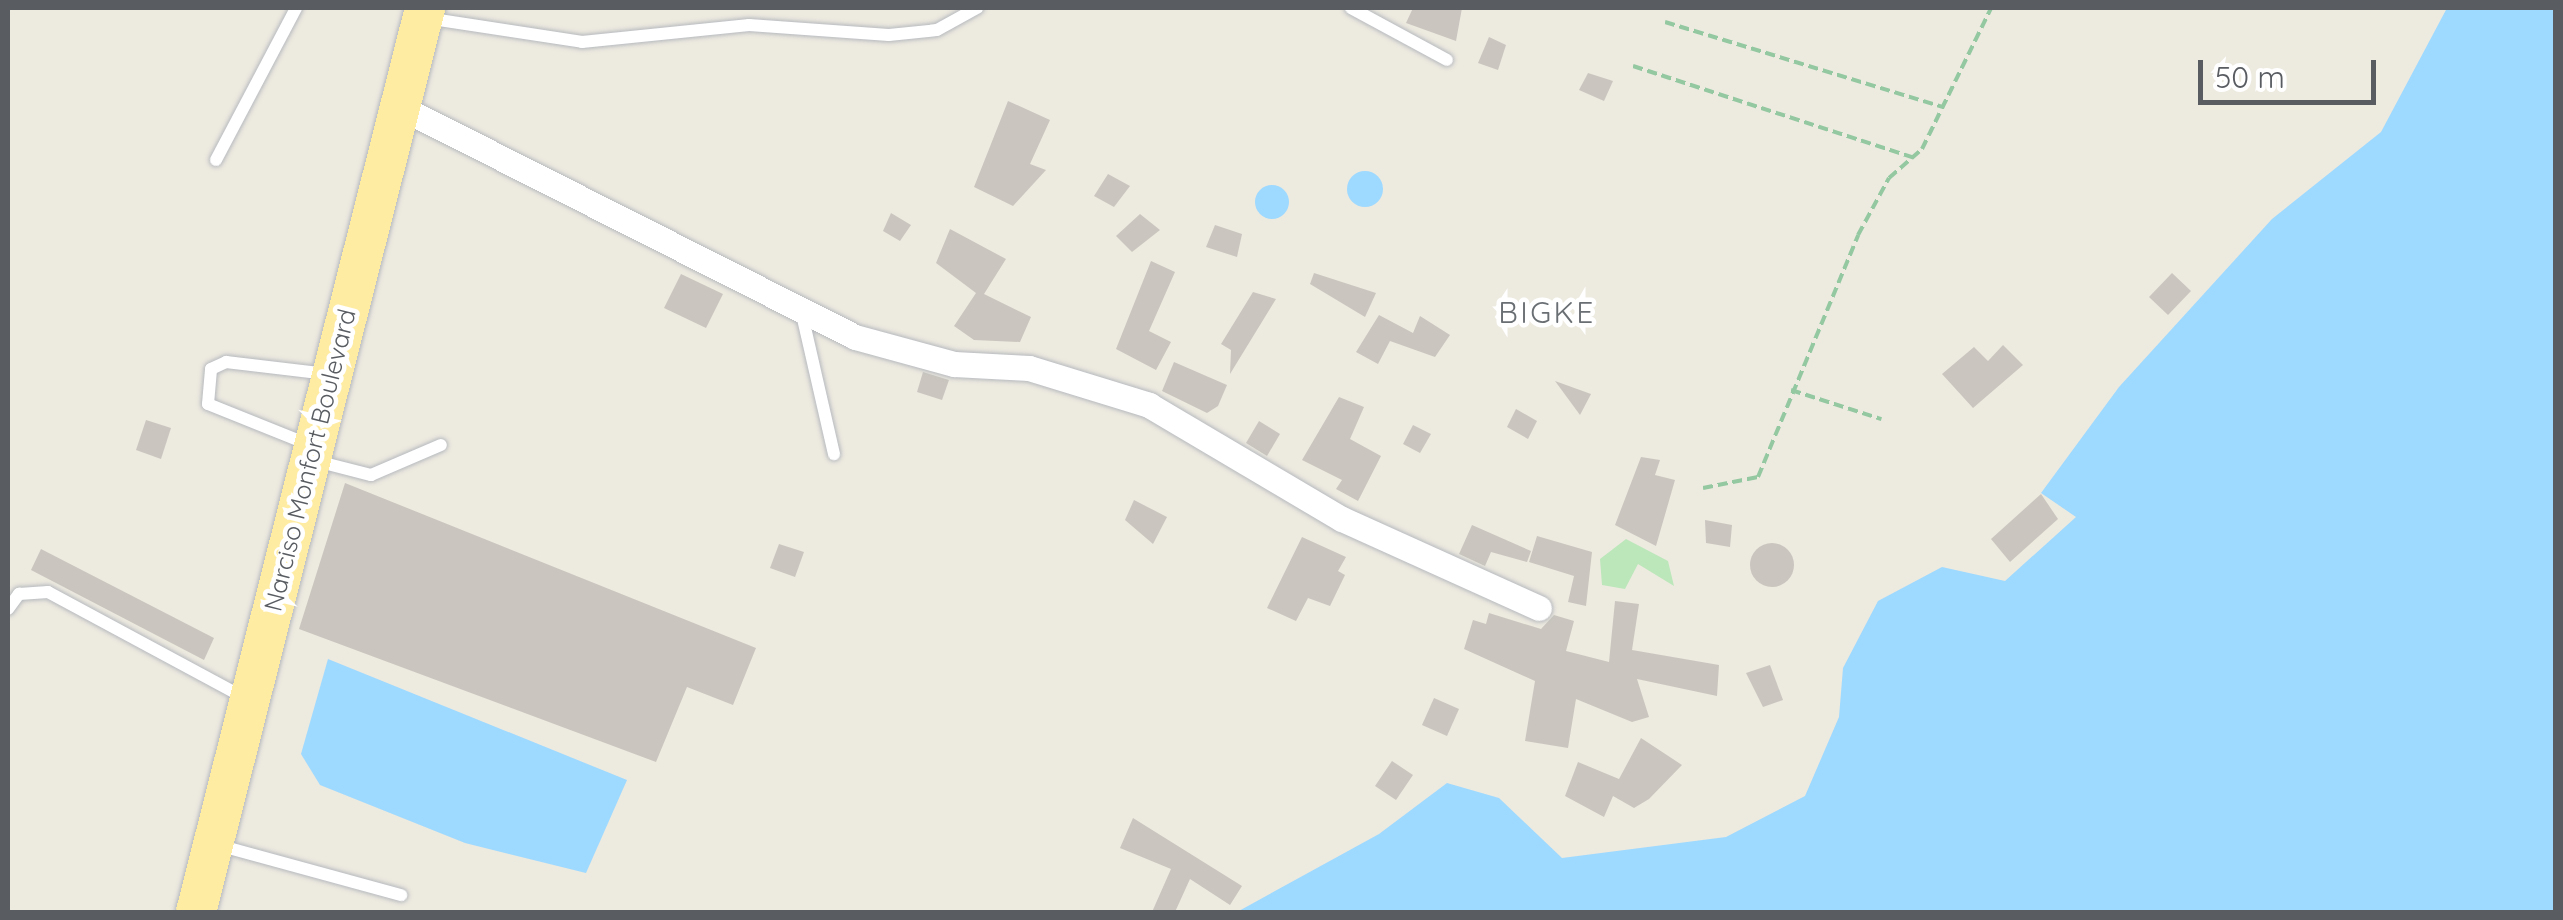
<!DOCTYPE html>
<html>
<head>
<meta charset="utf-8">
<style>
  body { margin:0 }
  #map { position:relative; width:2563px; height:920px; overflow:hidden; background:#edeae0; font-family:Quicksand,sans-serif }
  div>[style] { position:absolute }
  [style*='--x'] { left:calc(var(--x)*1px); top:calc(var(--y)*1px); width:calc(var(--w)*1px); rotate:calc(var(--a)*1deg) }
  .green>* { inset:0; background:#bce7ba }
  .water>* { inset:0; background:#9ed9ff }
  .round { border-radius:50% }
  .building>* { inset:0; background:#cac6bf }
  .path>* { height:4px; margin-top:-2px; transform-origin:0; background:repeating-linear-gradient(90deg,#93c8a0 0 10px,transparent 0 15px) }
  .roads { filter:drop-shadow(0 0 2px #b6b9be) drop-shadow(0 0 2px #b6b9be) }
  .lane>* { height:12px; margin:-6px; padding:0 6px; transform-origin:6px; border-radius:6px; background:#fff }
  .street>* { height:25px; margin:-12.5px; padding:0 12.5px; transform-origin:12.5px; border-radius:12.5px; background:#fff }
  .primary>* { height:40px; margin:-20px; padding:0 20px; transform-origin:20px; border-radius:20px; background:#ffeca3 }
  span { translate:-50% -50%; white-space:nowrap; text-align:center; line-height:1.15; -webkit-text-stroke:9px #fff; paint-order:stroke }
  .street-label { font-size:25px; color:#595d62 }
  .quarter-label { font-size:30px; color:#6a6f74; letter-spacing:2.5px }
  .frame { position:absolute; inset:0; border:10px solid #595d62; pointer-events:none }
  .scale { position:absolute; left:2198px; top:60px; width:178px; height:45px; box-sizing:border-box; border:5px solid #595d62; border-top:0; padding-left:12px; font-size:30px; line-height:35px; white-space:nowrap; color:#595d62; -webkit-text-stroke:8px #fff; paint-order:stroke }
</style>
</head>
<body>
<div id="map">
  <div class="green">
    <div style="clip-path:polygon(1626px 539px,1668px 561px,1674px 586px,1638px 564px,1625px 589px,1602px 585px,1600px 559px)"></div>
  </div>
  <div class="water">
    <div style="clip-path:polygon(2447px 8px,2555px 8px,2555px 912px,1237px 912px,1379px 834px,1447px 783px,1499px 798px,1562px 858px,1726px 837px,1805px 796px,1839px 717px,1843px 668px,1878px 601px,1942px 567px,2005px 581px,2076px 517px,2041px 493px,2119px 387px,2272px 219px,2381px 132px)"></div>
    <div class="round" style="left:1347px;top:171px;width:36px;height:36px"></div>
    <div class="round" style="left:1255px;top:185px;width:34px;height:34px"></div>
    <div style="clip-path:polygon(328px 659px,627px 780px,586px 873px,465px 843px,320px 785px,301px 754px)"></div>
  </div>
  <div class="building">
    <div style="clip-path:polygon(1413px 8px,1462px 8px,1456px 41px,1406px 23px)"></div>
    <div style="clip-path:polygon(1489px 37px,1506px 45px,1498px 70px,1478px 63px)"></div>
    <div style="clip-path:polygon(1588px 73px,1613px 81px,1604px 101px,1579px 90px)"></div>
    <div style="clip-path:polygon(1008px 101px,1050px 120px,1030px 164px,1046px 170px,1013px 206px,974px 187px)"></div>
    <div style="clip-path:polygon(1108px 174px,1130px 186px,1114px 207px,1094px 196px)"></div>
    <div style="clip-path:polygon(891px 213px,911px 225px,900px 241px,883px 231px)"></div>
    <div style="clip-path:polygon(1140px 214px,1160px 230px,1132px 252px,1116px 236px)"></div>
    <div style="clip-path:polygon(1215px 225px,1242px 234px,1237px 257px,1206px 247px)"></div>
    <div style="clip-path:polygon(950px 229px,1006px 259px,984px 294px,1031px 317px,1020px 342px,974px 340px,954px 326px,976px 293px,936px 263px)"></div>
    <div style="clip-path:polygon(1151px 261px,1175px 272px,1149px 331px,1171px 342px,1156px 370px,1116px 349px)"></div>
    <div style="clip-path:polygon(1314px 273px,1376px 293px,1365px 317px,1310px 284px)"></div>
    <div style="clip-path:polygon(2172px 273px,2191px 291px,2168px 315px,2149px 297px)"></div>
    <div style="clip-path:polygon(681px 274px,723px 294px,706px 328px,664px 308px)"></div>
    <div style="clip-path:polygon(1253px 292px,1276px 299px,1230px 374px,1231px 350px,1221px 344px)"></div>
    <div style="clip-path:polygon(1379px 315px,1413px 333px,1420px 316px,1450px 335px,1435px 357px,1390px 341px,1378px 364px,1356px 352px)"></div>
    <div style="clip-path:polygon(2003px 345px,2023px 365px,1973px 408px,1942px 374px,1974px 347px,1988px 361px)"></div>
    <div style="clip-path:polygon(1174px 362px,1227px 385px,1218px 406px,1207px 413px,1162px 391px)"></div>
    <div style="clip-path:polygon(923px 372px,949px 380px,942px 400px,917px 392px)"></div>
    <div style="clip-path:polygon(1555px 381px,1591px 394px,1580px 415px)"></div>
    <div style="clip-path:polygon(1339px 397px,1364px 407px,1350px 439px,1381px 456px,1358px 501px,1336px 489px,1342px 480px,1302px 460px)"></div>
    <div style="clip-path:polygon(1516px 409px,1537px 421px,1528px 439px,1507px 427px)"></div>
    <div style="clip-path:polygon(146px 420px,171px 428px,161px 459px,136px 450px)"></div>
    <div style="clip-path:polygon(1259px 421px,1280px 434px,1267px 456px,1246px 443px)"></div>
    <div style="clip-path:polygon(1413px 425px,1431px 434px,1420px 453px,1403px 444px)"></div>
    <div style="clip-path:polygon(1641px 457px,1660px 460px,1655px 475px,1675px 480px,1656px 546px,1615px 525px)"></div>
    <div style="clip-path:polygon(345px 483px,756px 648px,733px 705px,687px 687px,656px 762px,299px 629px)"></div>
    <div style="clip-path:polygon(2041px 494px,2058px 519px,2010px 562px,1991px 539px)"></div>
    <div style="clip-path:polygon(1134px 500px,1167px 517px,1153px 544px,1125px 520px)"></div>
    <div style="clip-path:polygon(1705px 520px,1732px 525px,1730px 547px,1706px 543px)"></div>
    <div style="clip-path:polygon(1472px 525px,1531px 551px,1527px 562px,1491px 552px,1485px 566px,1459px 554px)"></div>
    <div style="clip-path:polygon(1537px 536px,1592px 552px,1586px 606px,1568px 602px,1574px 576px,1529px 562px)"></div>
    <div style="clip-path:polygon(1302px 537px,1346px 557px,1338px 571px,1345px 575px,1330px 606px,1308px 598px,1296px 621px,1267px 608px)"></div>
    <div class="round" style="left:1750px;top:543px;width:44px;height:44px"></div>
    <div style="clip-path:polygon(779px 544px,804px 552px,795px 577px,770px 568px)"></div>
    <div style="clip-path:polygon(41px 549px,214px 638px,204px 660px,31px 570px)"></div>
    <div style="clip-path:polygon(1615px 601px,1639px 604px,1632px 650px,1719px 665px,1717px 696px,1637px 679px,1649px 717px,1632px 722px,1576px 699px,1568px 748px,1525px 741px,1535px 681px,1464px 649px,1473px 620px,1486px 624px,1489px 613px,1541px 629px,1554px 615px,1574px 621px,1566px 651px,1609px 662px)"></div>
    <div style="clip-path:polygon(1770px 665px,1783px 700px,1763px 707px,1746px 673px)"></div>
    <div style="clip-path:polygon(1434px 698px,1459px 709px,1447px 736px,1422px 725px)"></div>
    <div style="clip-path:polygon(1641px 738px,1682px 765px,1649px 799px,1634px 808px,1613px 796px,1604px 817px,1565px 796px,1578px 762px,1619px 779px)"></div>
    <div style="clip-path:polygon(1392px 761px,1413px 775px,1396px 800px,1375px 786px)"></div>
    <div style="clip-path:polygon(1133px 818px,1242px 886px,1230px 905px,1190px 879px,1175px 912px,1152px 912px,1171px 869px,1120px 848px)"></div>
  </div>
  <div class="path">
    <div style="--x:1665;--y:22;--w:291;--a:17"></div>
    <div style="--x:1633;--y:66;--w:296;--a:18.1"></div>
    <div style="--x:1791;--y:390;--w:95;--a:17.9"></div>
    <div style="--x:1703;--y:488;--w:56;--a:-11.3"></div>
    <div style="--x:1758;--y:477;--w:262;--a:-67.5"></div>
    <div style="--x:1858;--y:235;--w:65;--a:-61.5"></div>
    <div style="--x:1889;--y:178;--w:44;--a:-41.3"></div>
    <div style="--x:1922;--y:149;--w:157;--a:-63.9"></div>
  </div>
  <div class="roads">
    <div class="lane">
      <div style="--x:1351;--y:8;--w:109;--a:28.4"></div>
      <div style="--x:426;--y:18;--w:158;--a:8.7"></div>
      <div style="--x:582;--y:42;--w:168;--a:-5.8"></div>
      <div style="--x:749;--y:25;--w:140;--a:4.1"></div>
      <div style="--x:889;--y:35;--w:48;--a:-5.9"></div>
      <div style="--x:937;--y:30;--w:46;--a:-28.8"></div>
      <div style="--x:216;--y:160;--w:172;--a:-62.2"></div>
      <div style="--x:801;--y:310;--w:148;--a:77.1"></div>
      <div style="--x:310;--y:445;--w:110;--a:-158.1"></div>
      <div style="--x:208;--y:404;--w:35;--a:-85"></div>
      <div style="--x:211;--y:369;--w:17;--a:-25"></div>
      <div style="--x:226;--y:362;--w:102;--a:6.8"></div>
      <div style="--x:316;--y:461;--w:57;--a:14.3"></div>
      <div style="--x:371;--y:475;--w:76;--a:-23.2"></div>
      <div style="--x:8;--y:609;--w:19;--a:-54"></div>
      <div style="--x:19;--y:594;--w:29;--a:-4"></div>
      <div style="--x:48;--y:592;--w:221;--a:28.3"></div>
      <div style="--x:218;--y:845;--w:190;--a:15.3"></div>
    </div>
    <div class="street">
      <div style="--x:406;--y:110;--w:503;--a:26.82"></div>
      <div style="--x:855;--y:337;--w:103;--a:15.3"></div>
      <div style="--x:954;--y:364;--w:75;--a:3.1"></div>
      <div style="--x:1029;--y:368;--w:126;--a:17.1"></div>
      <div style="--x:1149;--y:405;--w:224;--a:30.6"></div>
      <div style="--x:1342;--y:519;--w:216;--a:24.3"></div>
    </div>
    <div class="primary">
      <div style="--x:196;--y:912;--w:933;--a:-75.78"></div>
    </div>
  </div>
  <div class="street-label">
    <span style="left:310px;top:460px;rotate:-76deg">Narciso Monfort Boulevard</span>
  </div>
  <div class="quarter-label">
    <span style="left:1547px;top:312px">BIGKE</span>
  </div>
  <div class="frame"></div>
  <div class="scale">50 m</div>
</div>
</body>
</html>
